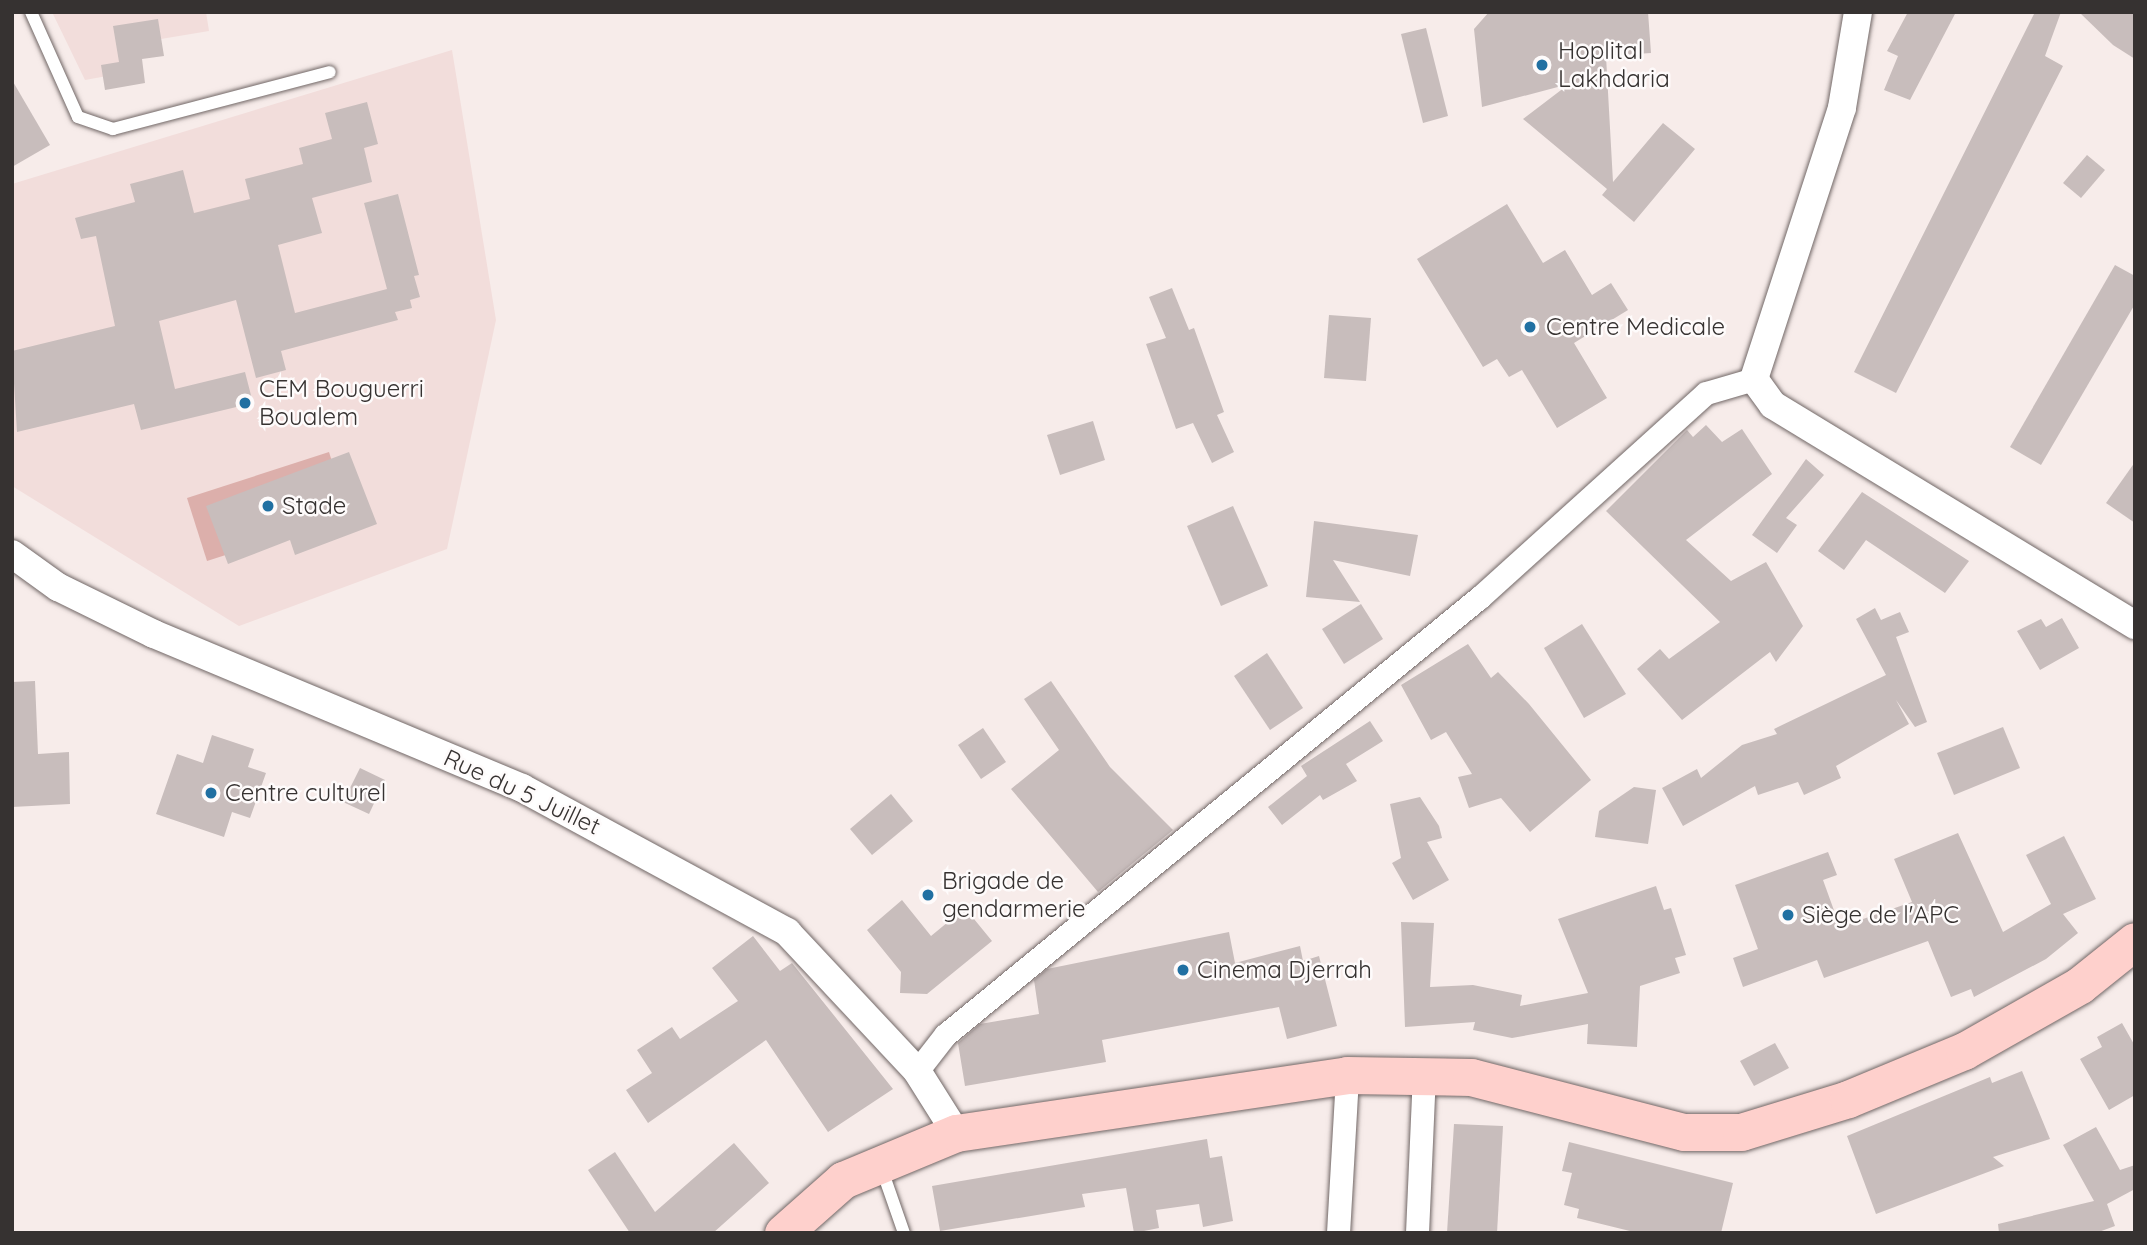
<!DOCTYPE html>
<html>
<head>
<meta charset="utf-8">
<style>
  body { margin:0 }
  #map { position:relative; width:2147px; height:1245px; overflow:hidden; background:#f7ecea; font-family:Quicksand,sans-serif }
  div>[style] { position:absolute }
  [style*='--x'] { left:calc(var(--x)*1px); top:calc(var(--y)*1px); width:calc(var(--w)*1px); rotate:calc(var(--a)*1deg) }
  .built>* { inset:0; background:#f2dddb }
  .green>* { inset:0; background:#dcafab }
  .building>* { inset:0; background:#c8bdbc }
  .roads { filter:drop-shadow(0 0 2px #716766) drop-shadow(0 0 2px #716766) }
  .service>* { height:12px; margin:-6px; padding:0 6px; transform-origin:6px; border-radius:6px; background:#fff }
  .minor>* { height:23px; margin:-11.5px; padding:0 11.5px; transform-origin:11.5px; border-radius:11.5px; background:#fff }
  .tertiary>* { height:28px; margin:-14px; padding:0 14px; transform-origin:14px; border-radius:14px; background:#fff }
  .primary>* { height:37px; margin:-18.5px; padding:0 18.5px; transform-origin:18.5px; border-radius:18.5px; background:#fed0cc }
  .dots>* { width:19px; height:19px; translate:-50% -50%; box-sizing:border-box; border:4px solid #fefbfb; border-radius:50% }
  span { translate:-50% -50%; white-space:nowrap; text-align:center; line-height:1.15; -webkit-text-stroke:5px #fefbfb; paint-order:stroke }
  .poi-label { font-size:24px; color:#363231 }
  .left { translate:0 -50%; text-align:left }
  .street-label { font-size:24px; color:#363231 }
  .frame { position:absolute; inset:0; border:14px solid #363231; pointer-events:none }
</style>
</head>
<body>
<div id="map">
  <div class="built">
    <div style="clip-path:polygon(52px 12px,206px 12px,209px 31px,125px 45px,129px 72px,85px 80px)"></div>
    <div style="clip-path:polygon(452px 50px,496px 320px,447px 549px,239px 626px,12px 486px,12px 184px)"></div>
  </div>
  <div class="green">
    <div style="clip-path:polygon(329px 452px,349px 515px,207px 561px,187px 498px)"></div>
  </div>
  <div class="building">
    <div style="clip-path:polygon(1489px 12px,1648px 12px,1651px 53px,1606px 56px,1613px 182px,1663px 123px,1695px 149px,1634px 222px,1602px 195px,1607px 189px,1523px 119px,1569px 84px,1482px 107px,1474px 29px)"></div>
    <div style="clip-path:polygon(1908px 12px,1956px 12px,1910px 100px,1884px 90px,1898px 56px,1887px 51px)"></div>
    <div style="clip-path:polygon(2035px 12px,2061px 12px,2045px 56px,2063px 66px,1896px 393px,1854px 372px)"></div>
    <div style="clip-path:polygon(2079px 12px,2135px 12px,2135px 59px,2113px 45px)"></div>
    <div style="clip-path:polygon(158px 19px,164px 56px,142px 59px,145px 83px,105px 90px,101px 65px,119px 62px,113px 26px)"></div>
    <div style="clip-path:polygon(1426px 28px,1448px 116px,1423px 123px,1401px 34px)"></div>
    <div style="clip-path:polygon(12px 80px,50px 145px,12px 167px)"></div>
    <div style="clip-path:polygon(367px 102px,378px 144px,364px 148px,372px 182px,312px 198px,322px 233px,278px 245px,295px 313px,387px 289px,364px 203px,398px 194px,419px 275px,414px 276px,420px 297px,410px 300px,412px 308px,395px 312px,398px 320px,281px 351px,286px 370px,256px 378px,236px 300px,159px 321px,175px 389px,245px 372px,253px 403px,141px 430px,134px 404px,17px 432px,12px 351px,115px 326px,96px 236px,81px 239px,75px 218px,135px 202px,130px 184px,183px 170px,194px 213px,250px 199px,245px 179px,303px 164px,299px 148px,332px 139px,325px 113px)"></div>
    <div style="clip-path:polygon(2087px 155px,2105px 170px,2081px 198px,2063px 183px)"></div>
    <div style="clip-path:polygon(1507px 204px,1543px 263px,1565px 250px,1592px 295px,1611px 283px,1628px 310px,1574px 343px,1607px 398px,1557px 428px,1522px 370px,1509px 377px,1497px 359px,1483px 367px,1417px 259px)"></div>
    <div style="clip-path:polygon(2115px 265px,2135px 276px,2135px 304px,2041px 465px,2010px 447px)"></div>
    <div style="clip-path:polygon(1172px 288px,1189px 330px,1194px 328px,1224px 412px,1217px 415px,1234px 452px,1212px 463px,1193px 423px,1176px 429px,1146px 344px,1166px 338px,1149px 297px)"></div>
    <div style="clip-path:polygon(1329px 315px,1371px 318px,1366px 381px,1324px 378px)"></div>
    <div style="clip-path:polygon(1093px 421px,1105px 460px,1060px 475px,1047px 435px)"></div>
    <div style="clip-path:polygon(1706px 425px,1722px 442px,1742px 429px,1772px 474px,1686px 540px,1731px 581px,1766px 562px,1803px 626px,1776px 662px,1770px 652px,1682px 720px,1637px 669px,1660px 649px,1669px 659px,1720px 622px,1606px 511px,1687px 430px,1693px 437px)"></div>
    <div style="clip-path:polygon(349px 452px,377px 524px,295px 555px,290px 540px,228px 564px,206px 506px)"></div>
    <div style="clip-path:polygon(1806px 459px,1824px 475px,1786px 518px,1797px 525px,1777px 553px,1752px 535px)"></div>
    <div style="clip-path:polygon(2135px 462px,2135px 523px,2106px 503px)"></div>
    <div style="clip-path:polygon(1862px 492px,1969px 561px,1945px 593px,1866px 540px,1844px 570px,1818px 551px)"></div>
    <div style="clip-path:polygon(1233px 506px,1268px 586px,1221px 606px,1187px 526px)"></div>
    <div style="clip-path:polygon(1314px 521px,1418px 535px,1410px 576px,1333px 560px,1360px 602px,1306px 597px)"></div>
    <div style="clip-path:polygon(1361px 604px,1383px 639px,1344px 664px,1322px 629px)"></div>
    <div style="clip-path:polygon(1875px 608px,1881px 620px,1900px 612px,1909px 632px,1896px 637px,1927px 722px,1915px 727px,1896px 700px,1909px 724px,1836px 766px,1841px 778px,1804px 795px,1798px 782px,1758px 795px,1755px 786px,1683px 826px,1662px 788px,1697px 769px,1701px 778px,1742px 745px,1777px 734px,1774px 729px,1886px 675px,1856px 619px)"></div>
    <div style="clip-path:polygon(2062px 618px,2079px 648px,2040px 670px,2017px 631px,2041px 619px,2046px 627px)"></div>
    <div style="clip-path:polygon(1582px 624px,1626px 694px,1584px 718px,1544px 648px)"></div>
    <div style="clip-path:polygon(1468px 644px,1491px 678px,1498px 672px,1529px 704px,1591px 780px,1530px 832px,1501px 798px,1469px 808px,1458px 777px,1472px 774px,1446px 732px,1431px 740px,1401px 685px)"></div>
    <div style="clip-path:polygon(1267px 653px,1303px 708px,1270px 730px,1234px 676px)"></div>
    <div style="clip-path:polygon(35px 681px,38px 754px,69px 752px,70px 804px,12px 807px,12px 682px)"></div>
    <div style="clip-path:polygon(1051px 681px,1110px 767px,1173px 830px,1098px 892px,1011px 789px,1059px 750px,1024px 699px)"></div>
    <div style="clip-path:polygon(1370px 721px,1383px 741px,1346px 764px,1357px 781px,1323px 800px,1320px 795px,1282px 825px,1268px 807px,1307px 776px,1301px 766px)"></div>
    <div style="clip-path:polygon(2003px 727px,2020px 768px,1954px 795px,1937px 753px)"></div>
    <div style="clip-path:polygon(983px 728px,1006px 762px,981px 779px,958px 745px)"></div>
    <div style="clip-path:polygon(212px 735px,254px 749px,248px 767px,266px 773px,250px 818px,232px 812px,224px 837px,156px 814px,177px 754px,203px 763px)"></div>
    <div style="clip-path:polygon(360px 768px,385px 780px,369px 814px,343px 802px)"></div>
    <div style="clip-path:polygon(1634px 787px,1656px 790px,1648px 844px,1595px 837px,1599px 811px)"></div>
    <div style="clip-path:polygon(891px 794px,913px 821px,872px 855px,850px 829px)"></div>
    <div style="clip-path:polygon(1420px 797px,1439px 826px,1442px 838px,1427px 842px,1449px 880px,1413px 900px,1392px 863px,1401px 858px,1390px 804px)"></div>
    <div style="clip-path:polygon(1958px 833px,2003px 932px,2051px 904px,2026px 855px,2064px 836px,2096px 899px,2063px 914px,2078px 933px,2046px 959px,1974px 997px,1971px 989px,1951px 997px,1928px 941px,1824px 978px,1817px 960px,1743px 987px,1733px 958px,1758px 949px,1735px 885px,1828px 852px,1837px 875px,1823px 880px,1840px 927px,1912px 902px,1894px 859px)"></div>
    <div style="clip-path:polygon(1656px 886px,1664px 910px,1671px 908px,1686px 955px,1675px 958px,1680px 973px,1640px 986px,1637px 1047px,1587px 1044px,1588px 1024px,1512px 1038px,1473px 1030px,1475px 1022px,1405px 1027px,1401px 922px,1434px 923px,1430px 987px,1473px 985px,1522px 995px,1520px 1006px,1588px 993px,1558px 919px)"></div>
    <div style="clip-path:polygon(902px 900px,931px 936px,965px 908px,992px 941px,927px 994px,900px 993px,901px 972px,867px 930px)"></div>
    <div style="clip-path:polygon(1229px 932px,1235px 963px,1300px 946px,1303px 961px,1319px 956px,1337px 1026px,1287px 1039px,1279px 1007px,1102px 1040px,1106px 1062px,965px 1086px,958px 1043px,980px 1024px,1039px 1014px,1034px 980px,1047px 969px)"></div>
    <div style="clip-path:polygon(753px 936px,780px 971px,792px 963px,893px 1089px,828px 1132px,766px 1040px,648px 1123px,626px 1090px,652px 1073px,637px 1050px,672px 1027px,680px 1039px,738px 1001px,712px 968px)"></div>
    <div style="clip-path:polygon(2122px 1023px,2135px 1046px,2135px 1095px,2109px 1110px,2080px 1059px,2102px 1047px,2097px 1037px)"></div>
    <div style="clip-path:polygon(1775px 1043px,1789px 1068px,1754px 1086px,1740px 1061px)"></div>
    <div style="clip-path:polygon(2022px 1071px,2050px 1139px,1993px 1157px,2004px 1166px,1876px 1214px,1847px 1136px,1990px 1077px,1992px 1083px)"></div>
    <div style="clip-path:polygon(1454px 1124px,1503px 1126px,1497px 1233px,1447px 1233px)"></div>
    <div style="clip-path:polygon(2096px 1127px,2120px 1170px,2135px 1165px,2135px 1189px,2107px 1204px,2115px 1226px,2096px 1233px,1999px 1233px,1998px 1224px,2094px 1201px,2063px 1145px)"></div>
    <div style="clip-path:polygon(1207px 1139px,1210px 1158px,1222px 1156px,1233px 1221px,1203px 1227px,1199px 1204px,1156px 1210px,1159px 1228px,1134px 1233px,1126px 1188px,1082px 1194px,1085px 1207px,940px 1231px,932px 1186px)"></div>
    <div style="clip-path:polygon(1569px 1142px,1733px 1183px,1721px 1233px,1638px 1233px,1577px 1218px,1579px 1209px,1564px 1205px,1572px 1173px,1562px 1171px)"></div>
    <div style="clip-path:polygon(734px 1143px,769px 1183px,713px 1233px,630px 1233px,588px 1170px,615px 1152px,655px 1212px)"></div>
  </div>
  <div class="roads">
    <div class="service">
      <div style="--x:31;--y:12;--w:115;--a:65.9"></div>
      <div style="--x:78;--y:117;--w:37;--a:19"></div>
      <div style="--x:113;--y:129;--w:224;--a:-14.7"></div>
      <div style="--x:881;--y:1167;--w:70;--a:70.8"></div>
    </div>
    <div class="minor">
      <div style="--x:917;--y:1071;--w:46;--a:-52.1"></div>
      <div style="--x:945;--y:1035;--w:691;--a:-39.31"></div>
      <div style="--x:1480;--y:597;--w:304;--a:-42.1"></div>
      <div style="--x:1706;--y:393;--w:50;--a:-16.3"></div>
      <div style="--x:1338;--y:1233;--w:158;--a:-86.7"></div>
      <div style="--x:1417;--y:1233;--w:161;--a:-87.5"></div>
    </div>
    <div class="tertiary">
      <div style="--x:1858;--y:12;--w:97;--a:99.5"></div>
      <div style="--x:1842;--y:108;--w:285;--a:108"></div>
      <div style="--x:1754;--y:379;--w:32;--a:54"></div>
      <div style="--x:1773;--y:405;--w:424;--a:31.3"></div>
      <div style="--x:12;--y:554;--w:57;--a:35.7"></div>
      <div style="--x:58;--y:587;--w:107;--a:26.1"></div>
      <div style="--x:154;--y:634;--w:399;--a:22.7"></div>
      <div style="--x:522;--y:788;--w:302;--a:28.5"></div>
      <div style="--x:787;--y:932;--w:190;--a:46.9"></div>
      <div style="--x:917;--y:1071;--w:73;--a:57.8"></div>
    </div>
    <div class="primary">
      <div style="--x:783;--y:1233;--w:80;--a:-41.5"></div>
      <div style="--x:843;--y:1180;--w:122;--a:-22.6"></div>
      <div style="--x:956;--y:1133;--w:395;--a:-8.4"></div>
      <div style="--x:1347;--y:1075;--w:124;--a:0.9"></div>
      <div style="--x:1471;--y:1077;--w:220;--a:14.5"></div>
      <div style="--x:1684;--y:1132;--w:57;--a:0"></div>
      <div style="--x:1741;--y:1132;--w:112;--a:-17.1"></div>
      <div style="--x:1848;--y:1099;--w:126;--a:-22.5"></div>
      <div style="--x:1964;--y:1051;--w:133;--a:-29.6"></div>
      <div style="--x:2080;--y:985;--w:70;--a:-38.7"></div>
    </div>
  </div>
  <div class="dots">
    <div style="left:1542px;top:65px;background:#2170a2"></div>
    <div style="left:1530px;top:327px;background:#2170a2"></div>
    <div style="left:245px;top:403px;background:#2170a2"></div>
    <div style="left:268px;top:506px;background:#2170a2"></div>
    <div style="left:211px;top:793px;background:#2170a2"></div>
    <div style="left:928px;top:895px;background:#2170a2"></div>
    <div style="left:1788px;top:915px;background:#2170a2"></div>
    <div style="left:1183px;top:970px;background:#2170a2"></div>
  </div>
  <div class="poi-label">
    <span class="left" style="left:1558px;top:65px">Hoplital<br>Lakhdaria</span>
    <span class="left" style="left:1546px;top:327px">Centre Medicale</span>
    <span class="left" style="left:259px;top:403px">CEM Bouguerri<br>Boualem</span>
    <span class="left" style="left:282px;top:506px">Stade</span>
    <span class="left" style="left:225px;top:793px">Centre culturel</span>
    <span class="left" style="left:942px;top:895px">Brigade de<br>gendarmerie</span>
    <span class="left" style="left:1802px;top:915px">Siège de l'APC</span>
    <span class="left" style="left:1197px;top:970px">Cinema Djerrah</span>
  </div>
  <div class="street-label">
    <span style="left:522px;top:792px;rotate:25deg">Rue du 5 Juillet</span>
  </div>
  <div class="frame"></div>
</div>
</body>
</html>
